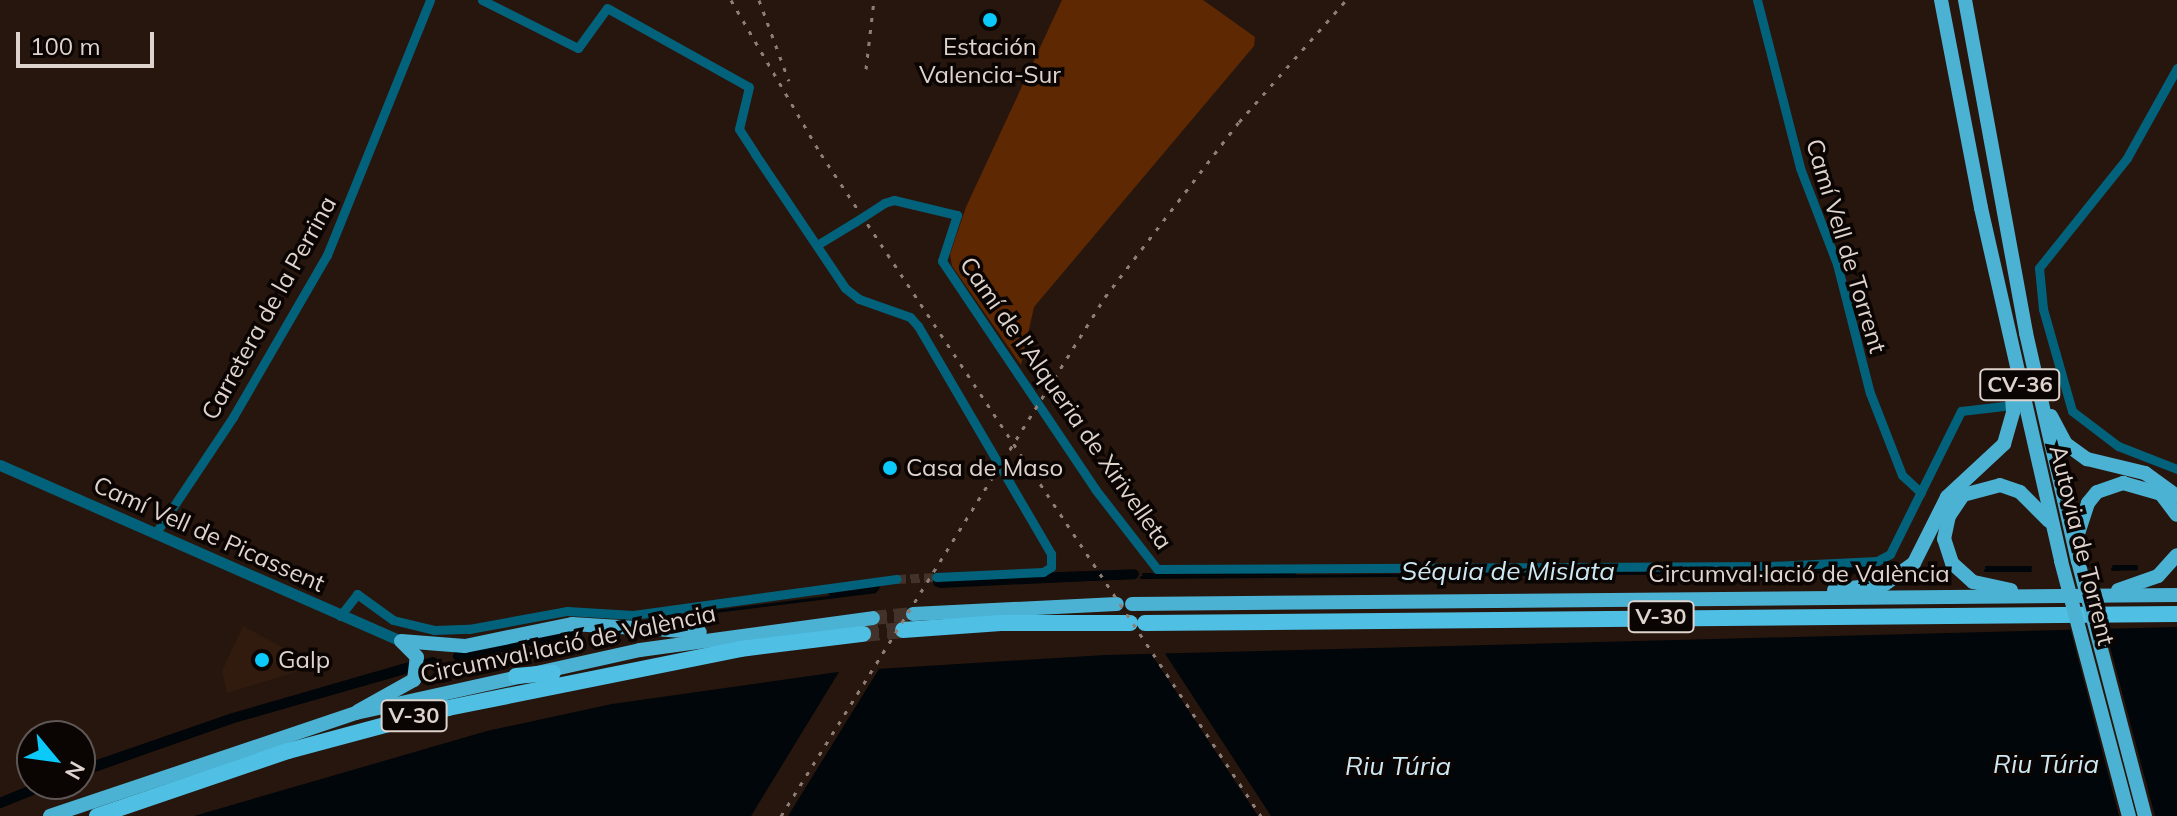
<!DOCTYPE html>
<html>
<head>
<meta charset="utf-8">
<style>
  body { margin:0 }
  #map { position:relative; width:2177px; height:816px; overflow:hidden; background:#27160d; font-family:Mulish,sans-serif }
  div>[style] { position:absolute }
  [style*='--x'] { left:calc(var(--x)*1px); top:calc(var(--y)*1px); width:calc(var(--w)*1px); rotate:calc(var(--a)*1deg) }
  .built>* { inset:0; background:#311a0e }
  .green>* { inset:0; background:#5e2803 }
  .water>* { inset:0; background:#00060a }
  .pier>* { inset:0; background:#27160d }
  .stream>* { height:3px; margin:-1.5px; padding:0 1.5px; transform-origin:1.5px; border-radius:1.5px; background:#00060a }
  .canal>* { height:10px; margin:-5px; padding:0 5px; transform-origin:5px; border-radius:5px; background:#00060a }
  .minor-tunnel>* { height:9px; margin-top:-4.5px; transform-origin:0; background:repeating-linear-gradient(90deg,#43322a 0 9px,transparent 0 13.5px) }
  .trunk-tunnel>* { height:14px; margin-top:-7px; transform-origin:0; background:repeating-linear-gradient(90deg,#43322a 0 14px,transparent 0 21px) }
  .motorway-tunnel>* { height:16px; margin-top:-8px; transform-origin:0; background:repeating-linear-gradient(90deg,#43322a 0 16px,transparent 0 24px) }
  .minor>* { height:9px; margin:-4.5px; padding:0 4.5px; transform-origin:4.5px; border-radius:4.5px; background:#03627b }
  .tertiary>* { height:11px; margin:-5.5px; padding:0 5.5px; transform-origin:5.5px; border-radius:5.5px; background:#03627b }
  .trunk>* { height:14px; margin:-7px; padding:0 7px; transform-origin:7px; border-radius:7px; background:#4cb2d3 }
  .motorway>* { height:16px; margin:-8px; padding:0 8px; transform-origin:8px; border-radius:8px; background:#4fbfe4 }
  .rail>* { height:3px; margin-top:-1.5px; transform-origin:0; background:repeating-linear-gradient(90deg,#8d7f77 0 4px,transparent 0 12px) }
  .minor-bridge>* { height:9px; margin:-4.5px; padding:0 4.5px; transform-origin:4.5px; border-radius:4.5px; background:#03627b }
  .trunk-bridge>* { height:14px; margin:-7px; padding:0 7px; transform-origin:7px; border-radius:7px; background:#4cb2d3 }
  .dots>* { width:22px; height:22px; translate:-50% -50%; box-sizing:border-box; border:4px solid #0a0503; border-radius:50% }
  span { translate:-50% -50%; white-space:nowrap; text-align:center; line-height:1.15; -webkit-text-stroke:7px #0a0503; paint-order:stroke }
  .shield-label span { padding:2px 6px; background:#0a0503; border:2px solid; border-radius:6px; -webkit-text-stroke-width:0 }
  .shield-label { font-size:22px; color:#dfd3cd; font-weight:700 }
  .poi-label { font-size:24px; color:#dfd3cd }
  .left { translate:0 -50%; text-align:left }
  .street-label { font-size:24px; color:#dfd3cd }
  .water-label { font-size:26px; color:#cde8f2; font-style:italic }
  .north { position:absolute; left:16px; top:720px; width:80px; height:80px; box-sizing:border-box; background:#0a0503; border:2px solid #5f5754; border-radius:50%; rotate:119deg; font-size:22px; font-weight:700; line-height:32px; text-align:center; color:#dfd3cd }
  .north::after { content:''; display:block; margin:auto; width:28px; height:36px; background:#0bcafa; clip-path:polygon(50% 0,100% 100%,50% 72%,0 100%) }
  .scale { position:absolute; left:16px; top:32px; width:138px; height:36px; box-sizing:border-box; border:4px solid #dfd3cd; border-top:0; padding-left:10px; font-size:24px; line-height:28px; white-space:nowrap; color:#dfd3cd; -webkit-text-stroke:6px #0a0503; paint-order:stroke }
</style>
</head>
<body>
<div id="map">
  <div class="built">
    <div style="clip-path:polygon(243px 626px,299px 656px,296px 672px,227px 693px,222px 671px)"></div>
  </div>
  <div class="green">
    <div style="clip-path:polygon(1062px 0,1203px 0,1255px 37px,1254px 46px,1034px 307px,1021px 365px,952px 266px,950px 254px,966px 207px)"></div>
  </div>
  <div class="water">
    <div style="clip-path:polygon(2177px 627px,2177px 816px,194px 816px,487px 731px,612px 704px,845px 671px,1105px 655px)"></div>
  </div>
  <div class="pier">
    <div style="clip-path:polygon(2069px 624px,2104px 624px,2155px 816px,2119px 816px)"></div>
    <div style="clip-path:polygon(1148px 649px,1162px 649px,1271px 816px,1258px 816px)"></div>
    <div style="clip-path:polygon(882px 664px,788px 816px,751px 816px,842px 667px)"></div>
  </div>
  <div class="stream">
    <div style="--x:2113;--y:566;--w:23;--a:0"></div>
    <div style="--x:1986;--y:567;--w:44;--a:0"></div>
    <div style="--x:1814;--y:568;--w:60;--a:0"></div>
    <div style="--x:2112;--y:569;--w:24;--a:-2"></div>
    <div style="--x:1985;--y:570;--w:45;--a:0"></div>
    <div style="--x:1143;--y:574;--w:151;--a:-0.4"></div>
    <div style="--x:1141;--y:577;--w:730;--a:-0.47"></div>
    <div style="--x:939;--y:586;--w:194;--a:-2.7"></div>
    <div style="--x:683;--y:615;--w:193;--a:-7.1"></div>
    <div style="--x:458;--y:659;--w:125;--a:-12"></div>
    <div style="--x:425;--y:667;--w:12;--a:-14"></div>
    <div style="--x:80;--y:775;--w:162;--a:-19.4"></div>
    <div style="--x:233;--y:721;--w:183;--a:-15.9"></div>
    <div style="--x:0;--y:806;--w:59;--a:-21.8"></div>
  </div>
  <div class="canal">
    <div style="--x:938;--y:582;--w:196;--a:-2.3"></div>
    <div style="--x:833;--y:592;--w:42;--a:-6.8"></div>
    <div style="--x:458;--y:656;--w:119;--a:-12.2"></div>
    <div style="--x:425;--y:664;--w:8;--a:-14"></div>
    <div style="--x:80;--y:771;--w:162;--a:-19.1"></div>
    <div style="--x:233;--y:718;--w:187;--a:-16.1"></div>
    <div style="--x:0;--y:803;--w:50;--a:-22.4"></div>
  </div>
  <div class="minor-tunnel">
    <div style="--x:897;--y:579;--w:39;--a:-3"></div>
  </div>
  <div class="trunk-tunnel">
    <div style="--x:873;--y:618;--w:40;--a:-5.7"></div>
  </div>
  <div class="motorway-tunnel">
    <div style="--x:863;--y:634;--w:40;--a:-5.7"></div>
  </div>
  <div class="minor">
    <div style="--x:482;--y:0;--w:107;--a:26.6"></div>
    <div style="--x:578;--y:48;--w:49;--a:-54.1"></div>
    <div style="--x:607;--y:8;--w:162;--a:29.1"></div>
    <div style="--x:749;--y:87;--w:43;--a:103.4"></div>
    <div style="--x:739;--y:129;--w:30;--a:57"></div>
    <div style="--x:755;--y:154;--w:161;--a:56.1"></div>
    <div style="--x:845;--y:288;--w:18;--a:38"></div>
    <div style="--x:859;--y:299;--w:54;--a:19.4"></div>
    <div style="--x:910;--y:317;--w:12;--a:48"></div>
    <div style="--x:918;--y:326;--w:264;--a:59.7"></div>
    <div style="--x:1051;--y:554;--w:13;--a:90"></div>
    <div style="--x:1051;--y:567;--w:9;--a:148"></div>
    <div style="--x:1043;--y:572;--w:107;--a:177.3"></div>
    <div style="--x:1757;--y:0;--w:173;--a:75.6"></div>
    <div style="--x:1800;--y:168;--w:103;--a:68.9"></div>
    <div style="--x:1837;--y:264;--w:133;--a:75.7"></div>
    <div style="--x:1870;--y:393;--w:88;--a:68.7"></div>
    <div style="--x:1902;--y:475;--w:26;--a:43"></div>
    <div style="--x:2177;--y:68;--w:103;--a:119.1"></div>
    <div style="--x:2127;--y:158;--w:141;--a:128.7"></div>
    <div style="--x:2039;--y:268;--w:41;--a:84.4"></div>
    <div style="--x:2043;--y:309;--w:106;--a:74.1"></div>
    <div style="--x:2072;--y:411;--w:58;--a:37.3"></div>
    <div style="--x:2118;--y:446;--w:63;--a:21.3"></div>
    <div style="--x:884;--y:203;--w:10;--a:-17"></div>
    <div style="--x:894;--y:200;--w:65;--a:13.4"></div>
    <div style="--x:957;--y:215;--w:48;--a:108.1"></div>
    <div style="--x:942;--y:261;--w:275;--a:56.1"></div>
    <div style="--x:1095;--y:489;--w:101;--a:52.2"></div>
    <div style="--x:1157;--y:569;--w:613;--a:-0.28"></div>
    <div style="--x:1770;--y:566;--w:107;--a:-2.7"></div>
    <div style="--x:1877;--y:561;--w:15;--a:-28"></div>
    <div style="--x:1890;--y:554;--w:160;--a:-63.6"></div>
    <div style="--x:1961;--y:411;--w:43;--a:-6.6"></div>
    <div style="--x:817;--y:245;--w:44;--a:-31.2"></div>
    <div style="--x:155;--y:534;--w:141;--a:-56.3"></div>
    <div style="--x:233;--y:417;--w:187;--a:-59.9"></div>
    <div style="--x:327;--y:255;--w:275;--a:-68"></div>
    <div style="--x:340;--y:616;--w:28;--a:-52"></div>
    <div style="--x:357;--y:594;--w:44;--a:35.8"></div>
    <div style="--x:393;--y:620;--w:42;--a:13.7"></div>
    <div style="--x:434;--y:630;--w:35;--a:-2"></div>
    <div style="--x:469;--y:629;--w:100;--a:-10.4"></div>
    <div style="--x:567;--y:611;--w:66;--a:3.5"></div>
    <div style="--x:633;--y:615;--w:266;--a:-7.8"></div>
  </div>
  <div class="tertiary">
    <div style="--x:0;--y:465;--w:438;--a:23.7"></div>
  </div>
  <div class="trunk">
    <div style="--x:1941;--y:0;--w:212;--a:79.1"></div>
    <div style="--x:1981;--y:208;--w:362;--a:77.2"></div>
    <div style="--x:1965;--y:0;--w:339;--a:79.6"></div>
    <div style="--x:2026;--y:333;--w:234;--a:77.2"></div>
    <div style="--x:2051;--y:416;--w:32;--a:62"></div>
    <div style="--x:2066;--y:444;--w:26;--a:36"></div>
    <div style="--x:2087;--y:459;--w:60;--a:13.6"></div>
    <div style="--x:2145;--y:473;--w:39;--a:36"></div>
    <div style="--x:2075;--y:543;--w:42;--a:-72"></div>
    <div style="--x:2088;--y:503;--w:14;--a:-51"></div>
    <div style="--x:2097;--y:492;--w:28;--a:-19"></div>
    <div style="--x:2123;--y:483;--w:40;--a:16"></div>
    <div style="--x:2161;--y:494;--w:26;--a:53"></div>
    <div style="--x:1834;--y:590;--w:51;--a:-6.7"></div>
    <div style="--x:1885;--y:584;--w:36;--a:-36"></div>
    <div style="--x:1914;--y:563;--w:74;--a:-63.4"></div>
    <div style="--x:1947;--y:497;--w:78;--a:-42.9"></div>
    <div style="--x:2004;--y:444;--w:33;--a:-74"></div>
    <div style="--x:2013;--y:412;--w:30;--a:-94"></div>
    <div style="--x:2011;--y:590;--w:39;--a:-168"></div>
    <div style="--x:1973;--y:582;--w:28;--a:-138"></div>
    <div style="--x:1952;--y:563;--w:25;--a:-108"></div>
    <div style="--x:1944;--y:539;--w:24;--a:-78"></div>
    <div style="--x:1949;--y:516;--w:25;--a:-56"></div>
    <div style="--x:1963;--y:495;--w:38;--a:-15"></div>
    <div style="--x:2000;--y:485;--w:21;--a:19"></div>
    <div style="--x:2020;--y:492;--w:41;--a:45"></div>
    <div style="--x:2118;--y:590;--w:42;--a:-19.3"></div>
    <div style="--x:2158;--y:576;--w:28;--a:-48"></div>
    <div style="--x:1132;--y:604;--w:1045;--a:-0.49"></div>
    <div style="--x:913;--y:614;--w:204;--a:-2.8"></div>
    <div style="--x:401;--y:641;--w:64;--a:4.5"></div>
    <div style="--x:465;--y:646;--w:109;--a:-11.6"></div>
    <div style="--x:572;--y:624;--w:128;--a:3.6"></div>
    <div style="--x:358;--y:711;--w:64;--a:-29"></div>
    <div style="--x:414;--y:680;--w:23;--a:-83"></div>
    <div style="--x:417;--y:657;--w:21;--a:-135"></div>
    <div style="--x:50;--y:816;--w:323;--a:-18.6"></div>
    <div style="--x:356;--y:713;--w:291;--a:-12.5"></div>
    <div style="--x:640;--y:650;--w:235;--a:-7.8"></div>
  </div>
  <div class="motorway">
    <div style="--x:1145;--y:623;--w:1032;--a:-0.5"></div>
    <div style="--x:903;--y:630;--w:98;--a:-4.1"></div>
    <div style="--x:1001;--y:623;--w:129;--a:0"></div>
    <div style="--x:516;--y:676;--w:37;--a:-5"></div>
    <div style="--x:97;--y:816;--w:202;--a:-18.8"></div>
    <div style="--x:288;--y:751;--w:166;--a:-15"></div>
    <div style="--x:448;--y:708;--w:298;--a:-11.4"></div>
    <div style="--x:740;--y:649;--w:124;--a:-7"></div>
  </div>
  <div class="rail">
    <div style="--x:731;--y:0;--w:178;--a:59.7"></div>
    <div style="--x:821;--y:154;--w:795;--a:56.39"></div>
    <div style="--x:759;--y:0;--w:86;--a:69.7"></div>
    <div style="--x:866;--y:69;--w:69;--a:-83.4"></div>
    <div style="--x:781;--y:816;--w:612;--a:-58.02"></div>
    <div style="--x:1105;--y:297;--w:220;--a:-52.6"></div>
    <div style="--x:1239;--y:122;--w:162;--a:-48.7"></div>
  </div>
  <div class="minor-bridge">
    <div style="--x:855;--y:222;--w:35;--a:-33"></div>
  </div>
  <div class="trunk-bridge">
    <div style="--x:2061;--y:561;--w:264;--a:75.1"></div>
    <div style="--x:2078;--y:561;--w:264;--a:75.3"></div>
  </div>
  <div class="dots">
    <div style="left:990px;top:20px;background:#0bcafa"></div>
    <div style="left:890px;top:468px;background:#0bcafa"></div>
    <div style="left:262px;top:660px;background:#0bcafa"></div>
  </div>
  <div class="shield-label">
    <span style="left:2020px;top:385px">CV-36</span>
    <span style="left:1661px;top:617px">V-30</span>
    <span style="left:414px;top:716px">V-30</span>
  </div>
  <div class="poi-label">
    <span style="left:990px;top:61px">Estación<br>Valencia-Sur</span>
    <span class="left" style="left:906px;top:468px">Casa de Maso</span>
    <span class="left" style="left:278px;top:660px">Galp</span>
  </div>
  <div class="street-label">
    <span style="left:1846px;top:246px;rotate:73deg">Camí Vell de Torrent</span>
    <span style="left:269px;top:308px;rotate:-61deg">Carretera de la Perrina</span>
    <span style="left:1066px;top:403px;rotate:55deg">Camí de l'Alqueria de Xirivelleta</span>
    <span style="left:209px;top:534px;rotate:24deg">Camí Vell de Picassent</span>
    <span style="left:2082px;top:545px;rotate:76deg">Autovia de Torrent</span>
    <span style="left:1799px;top:574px">Circumval·lació de València</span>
    <span style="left:568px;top:644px;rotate:-12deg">Circumval·lació de València</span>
  </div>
  <div class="water-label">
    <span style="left:1508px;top:571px">Séquia de Mislata</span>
    <span style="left:2046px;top:764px">Riu Túria</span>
    <span style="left:1398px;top:766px">Riu Túria</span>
  </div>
  <div class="north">N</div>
  <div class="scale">100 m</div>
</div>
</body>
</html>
